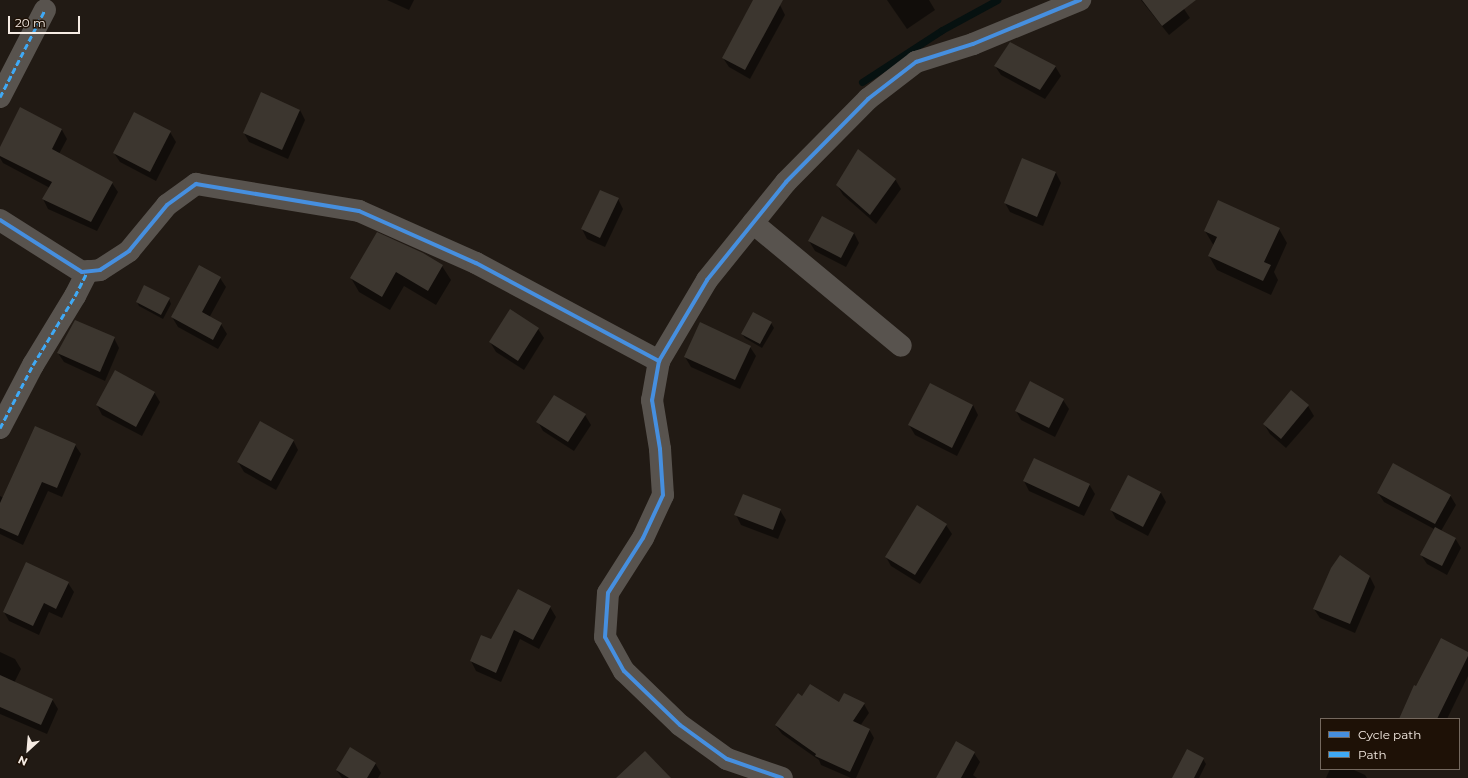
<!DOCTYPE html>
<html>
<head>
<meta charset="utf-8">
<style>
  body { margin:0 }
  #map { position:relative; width:1468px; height:778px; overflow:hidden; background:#211a14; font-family:Montserrat,sans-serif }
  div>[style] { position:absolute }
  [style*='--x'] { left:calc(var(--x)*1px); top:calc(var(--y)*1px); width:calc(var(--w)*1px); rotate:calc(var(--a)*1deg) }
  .shadow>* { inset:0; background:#0007 }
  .stream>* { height:7px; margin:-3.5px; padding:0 3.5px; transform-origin:3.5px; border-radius:3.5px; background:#061110 }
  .building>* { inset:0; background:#3c362f }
  .minor>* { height:22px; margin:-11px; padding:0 11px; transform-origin:11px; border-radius:11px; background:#58534e }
  .quiet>* { height:3px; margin-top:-1.5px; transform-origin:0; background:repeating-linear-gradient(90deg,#3fa9f5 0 6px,transparent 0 9px) }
  .cycleway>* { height:4px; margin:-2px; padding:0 2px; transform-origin:2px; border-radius:2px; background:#468fdf }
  span { translate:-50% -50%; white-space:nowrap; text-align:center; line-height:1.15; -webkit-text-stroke:4px #1e1106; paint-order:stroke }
  .legend { position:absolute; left:1320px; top:718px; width:140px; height:52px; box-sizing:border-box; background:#1e1106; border:1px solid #74685e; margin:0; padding:5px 7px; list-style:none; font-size:12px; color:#f5ebe3 }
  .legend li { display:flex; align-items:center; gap:8px; height:20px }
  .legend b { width:20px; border:1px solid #74685e }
  .north { position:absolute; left:8px; top:730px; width:40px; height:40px; -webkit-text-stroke:3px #1e1106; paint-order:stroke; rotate:206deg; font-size:11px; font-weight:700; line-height:16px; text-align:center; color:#f5ebe3 }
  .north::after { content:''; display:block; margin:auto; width:14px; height:18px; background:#f5ebe3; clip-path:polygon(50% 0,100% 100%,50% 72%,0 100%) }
  .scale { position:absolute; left:8px; top:16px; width:72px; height:18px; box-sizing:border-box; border:2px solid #f5ebe3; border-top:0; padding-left:5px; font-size:12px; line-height:14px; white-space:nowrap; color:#f5ebe3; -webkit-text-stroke:3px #1e1106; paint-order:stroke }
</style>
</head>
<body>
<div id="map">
  <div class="shadow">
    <div style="clip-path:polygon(387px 0,414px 0,409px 10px)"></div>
    <div style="clip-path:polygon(754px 0,770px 0,780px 5px,785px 15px,750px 79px,729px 67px,723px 58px)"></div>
    <div style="clip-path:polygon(887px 0,929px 0,935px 10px,907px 29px)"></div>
    <div style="clip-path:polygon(1141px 0,1178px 0,1190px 18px,1169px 35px)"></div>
    <div style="clip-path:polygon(995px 66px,1055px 66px,1061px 76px,1045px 99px,1001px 75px)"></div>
    <div style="clip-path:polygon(20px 109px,62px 130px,67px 139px,59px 154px,112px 183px,118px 192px,97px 231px,48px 209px,43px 199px,50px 188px,3px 163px,0 158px,0 149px)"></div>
    <div style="clip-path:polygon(300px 110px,305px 120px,288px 159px,249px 142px,244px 133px)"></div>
    <div style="clip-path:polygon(170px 132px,176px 142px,156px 181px,120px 162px,114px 153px)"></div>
    <div style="clip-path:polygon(1023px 159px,1056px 173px,1061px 183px,1043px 226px,1010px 212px,1005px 203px)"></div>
    <div style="clip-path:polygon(895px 179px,901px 189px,876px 224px,843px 195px,837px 185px)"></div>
    <div style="clip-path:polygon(600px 191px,618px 199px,623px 209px,605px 247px,587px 239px,582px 229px)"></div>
    <div style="clip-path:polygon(1279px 229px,1287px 243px,1274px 272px,1278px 280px,1271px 295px,1217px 270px,1209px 256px,1214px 246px,1205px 231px)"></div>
    <div style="clip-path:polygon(854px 233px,859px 243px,846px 267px,815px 251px,809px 241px)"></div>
    <div style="clip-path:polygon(442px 266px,451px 280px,436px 305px,404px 286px,390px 310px,359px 292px,351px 278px)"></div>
    <div style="clip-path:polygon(220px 278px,226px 287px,209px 318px,221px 324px,227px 334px,218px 349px,178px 327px,172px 317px)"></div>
    <div style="clip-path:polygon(169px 299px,171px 304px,163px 319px,139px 306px,137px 302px)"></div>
    <div style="clip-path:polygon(771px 323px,774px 328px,762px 348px,745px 338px,742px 334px)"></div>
    <div style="clip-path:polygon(538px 329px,544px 338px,524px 370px,496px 352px,490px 342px)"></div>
    <div style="clip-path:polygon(114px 338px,119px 348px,105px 381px,64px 362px,58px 353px)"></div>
    <div style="clip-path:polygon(750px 347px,756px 356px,740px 389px,691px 367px,685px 357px)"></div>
    <div style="clip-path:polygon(154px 392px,160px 402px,142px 436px,102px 415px,97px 405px)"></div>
    <div style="clip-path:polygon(1063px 400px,1069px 409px,1055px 437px,1021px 420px,1016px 411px)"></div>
    <div style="clip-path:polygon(973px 405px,978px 415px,957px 456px,915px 435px,909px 425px)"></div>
    <div style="clip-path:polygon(1308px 406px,1314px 416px,1286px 448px,1270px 434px,1264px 424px)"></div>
    <div style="clip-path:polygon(585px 415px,591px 425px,574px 451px,543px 431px,538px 422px)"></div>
    <div style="clip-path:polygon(293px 440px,298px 450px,276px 490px,244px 472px,238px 462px)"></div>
    <div style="clip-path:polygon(75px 445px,81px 454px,62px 497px,48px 491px,23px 545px,0 534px,0 496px,4px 498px)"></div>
    <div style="clip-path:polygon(1129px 476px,1161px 493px,1166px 502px,1148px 536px,1116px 519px,1111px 510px)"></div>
    <div style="clip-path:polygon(1024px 481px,1089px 484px,1095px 494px,1084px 516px,1029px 491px)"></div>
    <div style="clip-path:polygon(1378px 493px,1450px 495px,1456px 505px,1441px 531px,1455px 538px,1461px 548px,1447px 575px,1427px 564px,1421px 555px,1434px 529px,1384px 502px)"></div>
    <div style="clip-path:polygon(780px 510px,786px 520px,778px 539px,741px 525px,736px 515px)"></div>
    <div style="clip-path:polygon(946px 525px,952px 534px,920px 584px,891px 566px,886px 557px)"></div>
    <div style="clip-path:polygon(1340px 556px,1370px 577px,1375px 587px,1355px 633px,1320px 618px,1314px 609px)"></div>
    <div style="clip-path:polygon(68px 583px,74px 592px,62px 618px,49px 612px,39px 635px,9px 621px,4px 612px)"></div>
    <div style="clip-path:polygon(550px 607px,556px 617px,539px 649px,520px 639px,501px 682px,476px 671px,471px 661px,491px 641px)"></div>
    <div style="clip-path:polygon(0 652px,15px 659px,21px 669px,14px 683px,52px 699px,58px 709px,47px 734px,0 714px)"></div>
    <div style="clip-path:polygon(1468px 653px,1468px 676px,1447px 719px,1400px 719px,1416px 687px)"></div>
    <div style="clip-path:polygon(802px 698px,840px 704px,864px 704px,869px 713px,860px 726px,869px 729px,874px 738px,856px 778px,851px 778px,821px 765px,819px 760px,782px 734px,776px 726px)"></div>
    <div style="clip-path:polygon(974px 753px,980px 762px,973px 775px,977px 778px,937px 778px)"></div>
    <div style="clip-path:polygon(1203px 759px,1206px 764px,1199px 778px,1175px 778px)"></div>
    <div style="clip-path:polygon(375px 763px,381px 773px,378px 778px,342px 778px,337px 771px)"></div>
    <div style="clip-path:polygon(1330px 769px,1352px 769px,1365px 775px,1367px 778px,1326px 778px)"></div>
  </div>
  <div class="stream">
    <div style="--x:862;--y:82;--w:95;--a:-33"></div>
    <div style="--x:942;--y:30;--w:63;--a:-28.6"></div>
  </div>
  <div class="building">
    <div style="clip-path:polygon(753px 0,783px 0,745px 70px,722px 58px)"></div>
    <div style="clip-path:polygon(1142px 0,1196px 0,1162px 26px)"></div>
    <div style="clip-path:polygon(1010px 42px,1056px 66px,1040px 90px,994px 66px)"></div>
    <div style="clip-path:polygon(261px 92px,300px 110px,282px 150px,243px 133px)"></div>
    <div style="clip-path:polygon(20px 107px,62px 129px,52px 149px,113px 182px,91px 222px,42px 199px,52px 182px,0 156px,0 147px)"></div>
    <div style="clip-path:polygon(134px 112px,171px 131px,150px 172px,113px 153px)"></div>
    <div style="clip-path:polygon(858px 149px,896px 179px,870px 215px,836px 185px)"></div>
    <div style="clip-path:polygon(1022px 158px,1056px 172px,1037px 217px,1004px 203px)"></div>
    <div style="clip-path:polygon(600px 190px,619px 198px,600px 238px,581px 229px)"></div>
    <div style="clip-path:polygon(1218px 200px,1280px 228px,1264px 262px,1271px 265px,1263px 281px,1208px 256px,1217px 237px,1204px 231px)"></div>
    <div style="clip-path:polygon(822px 216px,854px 233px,841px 258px,808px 241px)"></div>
    <div style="clip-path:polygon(377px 232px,423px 253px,443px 265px,428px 291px,396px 272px,382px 297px,350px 278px)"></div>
    <div style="clip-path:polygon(199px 265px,221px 277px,202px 312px,222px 323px,213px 340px,171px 317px)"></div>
    <div style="clip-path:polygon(144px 285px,170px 298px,161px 315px,136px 302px)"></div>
    <div style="clip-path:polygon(510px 309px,539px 328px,518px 361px,489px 342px)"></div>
    <div style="clip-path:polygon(753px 312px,772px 322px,760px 344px,741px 334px)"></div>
    <div style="clip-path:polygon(75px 320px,115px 337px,100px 372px,57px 353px)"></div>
    <div style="clip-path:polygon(700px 322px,751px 346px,735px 380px,684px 357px)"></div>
    <div style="clip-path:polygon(115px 370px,155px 392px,136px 427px,96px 405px)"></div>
    <div style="clip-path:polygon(1030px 381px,1064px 399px,1049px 428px,1015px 411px)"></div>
    <div style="clip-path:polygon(930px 383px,973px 405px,952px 448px,908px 425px)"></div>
    <div style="clip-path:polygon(1291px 390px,1309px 405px,1281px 439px,1263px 424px)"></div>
    <div style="clip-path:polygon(554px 395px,586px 414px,568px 442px,536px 422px)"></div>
    <div style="clip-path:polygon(260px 421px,294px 440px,271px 481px,237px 462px)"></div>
    <div style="clip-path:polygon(35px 426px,76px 444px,57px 488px,42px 482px,18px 536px,0 528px,0 503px)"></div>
    <div style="clip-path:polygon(1034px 458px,1090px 484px,1079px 507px,1023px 481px)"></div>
    <div style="clip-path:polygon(1393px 463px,1451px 495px,1435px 524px,1377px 493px)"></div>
    <div style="clip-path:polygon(1128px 475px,1161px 492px,1143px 527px,1110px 510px)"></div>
    <div style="clip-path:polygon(743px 494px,781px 509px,773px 530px,734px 515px)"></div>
    <div style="clip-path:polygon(917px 505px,947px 524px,915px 575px,885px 557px)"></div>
    <div style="clip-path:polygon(1435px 527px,1456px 538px,1442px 566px,1420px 555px)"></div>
    <div style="clip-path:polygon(1340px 555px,1370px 576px,1350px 624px,1313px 609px,1331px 568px)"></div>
    <div style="clip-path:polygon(26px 562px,69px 582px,56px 609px,44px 603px,33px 626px,3px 612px)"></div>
    <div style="clip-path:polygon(518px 589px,551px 606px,533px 640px,514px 630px,496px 673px,470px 661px,481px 635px,491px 639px)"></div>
    <div style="clip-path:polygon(1441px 638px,1468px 652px,1468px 656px,1437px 719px,1399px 719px,1414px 685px,1416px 686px)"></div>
    <div style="clip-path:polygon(0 675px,53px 699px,41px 725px,0 707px)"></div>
    <div style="clip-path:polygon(810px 684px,839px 702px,844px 693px,865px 703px,853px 721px,870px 729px,850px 772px,815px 756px,816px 754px,775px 725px,798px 693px,802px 696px)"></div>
    <div style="clip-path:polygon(956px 741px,975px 752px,961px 778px,936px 778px)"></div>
    <div style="clip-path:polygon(350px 747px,376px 763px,367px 778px,349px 778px,336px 770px)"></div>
    <div style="clip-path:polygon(1187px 749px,1204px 758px,1194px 778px,1172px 778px)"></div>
    <div style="clip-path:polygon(645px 751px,671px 778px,616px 778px)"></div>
  </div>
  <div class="minor">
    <div style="--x:0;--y:97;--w:98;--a:-62.7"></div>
    <div style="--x:0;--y:220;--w:97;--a:32.4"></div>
    <div style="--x:82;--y:272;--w:18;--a:-6"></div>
    <div style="--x:100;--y:270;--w:35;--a:-33"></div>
    <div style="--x:129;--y:251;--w:60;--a:-50.4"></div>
    <div style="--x:167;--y:205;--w:36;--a:-36"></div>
    <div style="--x:196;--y:184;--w:165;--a:9.4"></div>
    <div style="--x:359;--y:211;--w:128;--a:24"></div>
    <div style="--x:476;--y:263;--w:208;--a:28.2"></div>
    <div style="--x:659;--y:361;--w:94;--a:-59.3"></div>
    <div style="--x:707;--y:280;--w:126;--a:-51.1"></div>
    <div style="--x:786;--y:182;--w:117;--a:-45.3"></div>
    <div style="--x:868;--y:99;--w:61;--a:-37.6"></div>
    <div style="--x:916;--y:62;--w:60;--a:-17.5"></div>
    <div style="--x:973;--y:44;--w:116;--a:-22.4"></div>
    <div style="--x:753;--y:223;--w:192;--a:39.7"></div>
    <div style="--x:659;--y:361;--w:40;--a:100"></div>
    <div style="--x:652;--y:400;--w:50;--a:80.7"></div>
    <div style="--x:660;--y:449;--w:46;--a:86.3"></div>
    <div style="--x:663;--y:495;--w:47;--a:114.9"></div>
    <div style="--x:643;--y:538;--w:65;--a:122.5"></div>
    <div style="--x:608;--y:593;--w:44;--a:93.9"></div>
    <div style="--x:605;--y:637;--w:39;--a:61"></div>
    <div style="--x:624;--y:671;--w:78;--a:44"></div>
    <div style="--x:680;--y:725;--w:58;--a:35.9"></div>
    <div style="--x:727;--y:759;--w:58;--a:19.1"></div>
    <div style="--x:0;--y:428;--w:71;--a:-62.4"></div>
    <div style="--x:33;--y:365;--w:81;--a:-58.7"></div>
    <div style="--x:75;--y:296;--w:28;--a:-63"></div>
  </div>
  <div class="quiet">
    <div style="--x:0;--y:97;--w:98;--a:-62.7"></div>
    <div style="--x:0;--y:428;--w:71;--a:-62.4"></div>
    <div style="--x:33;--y:365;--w:81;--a:-58.7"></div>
    <div style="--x:75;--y:296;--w:28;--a:-63"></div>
  </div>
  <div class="cycleway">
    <div style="--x:0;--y:220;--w:97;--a:32.4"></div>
    <div style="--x:82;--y:272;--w:18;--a:-6"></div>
    <div style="--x:100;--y:270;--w:35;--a:-33"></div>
    <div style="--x:129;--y:251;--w:60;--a:-50.4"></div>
    <div style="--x:167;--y:205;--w:36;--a:-36"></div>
    <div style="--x:196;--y:184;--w:165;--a:9.4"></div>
    <div style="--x:359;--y:211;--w:128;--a:24"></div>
    <div style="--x:476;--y:263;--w:208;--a:28.2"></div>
    <div style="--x:659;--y:361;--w:94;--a:-59.3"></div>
    <div style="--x:707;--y:280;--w:126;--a:-51.1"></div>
    <div style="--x:786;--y:182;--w:117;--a:-45.3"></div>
    <div style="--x:868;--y:99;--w:61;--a:-37.6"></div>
    <div style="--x:916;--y:62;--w:60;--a:-17.5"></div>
    <div style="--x:973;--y:44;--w:116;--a:-22.4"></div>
    <div style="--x:659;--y:361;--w:40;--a:100"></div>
    <div style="--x:652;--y:400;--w:50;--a:80.7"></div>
    <div style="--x:660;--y:449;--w:46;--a:86.3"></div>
    <div style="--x:663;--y:495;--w:47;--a:114.9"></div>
    <div style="--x:643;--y:538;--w:65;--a:122.5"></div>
    <div style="--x:608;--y:593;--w:44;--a:93.9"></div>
    <div style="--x:605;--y:637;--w:39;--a:61"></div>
    <div style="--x:624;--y:671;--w:78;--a:44"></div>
    <div style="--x:680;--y:725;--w:58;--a:35.9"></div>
    <div style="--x:727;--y:759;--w:58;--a:19.1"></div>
  </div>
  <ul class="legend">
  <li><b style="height:5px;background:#468fdf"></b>Cycle path</li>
  <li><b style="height:5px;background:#3fa9f5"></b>Path</li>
  </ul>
  <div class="north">N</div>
  <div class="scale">20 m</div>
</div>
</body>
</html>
